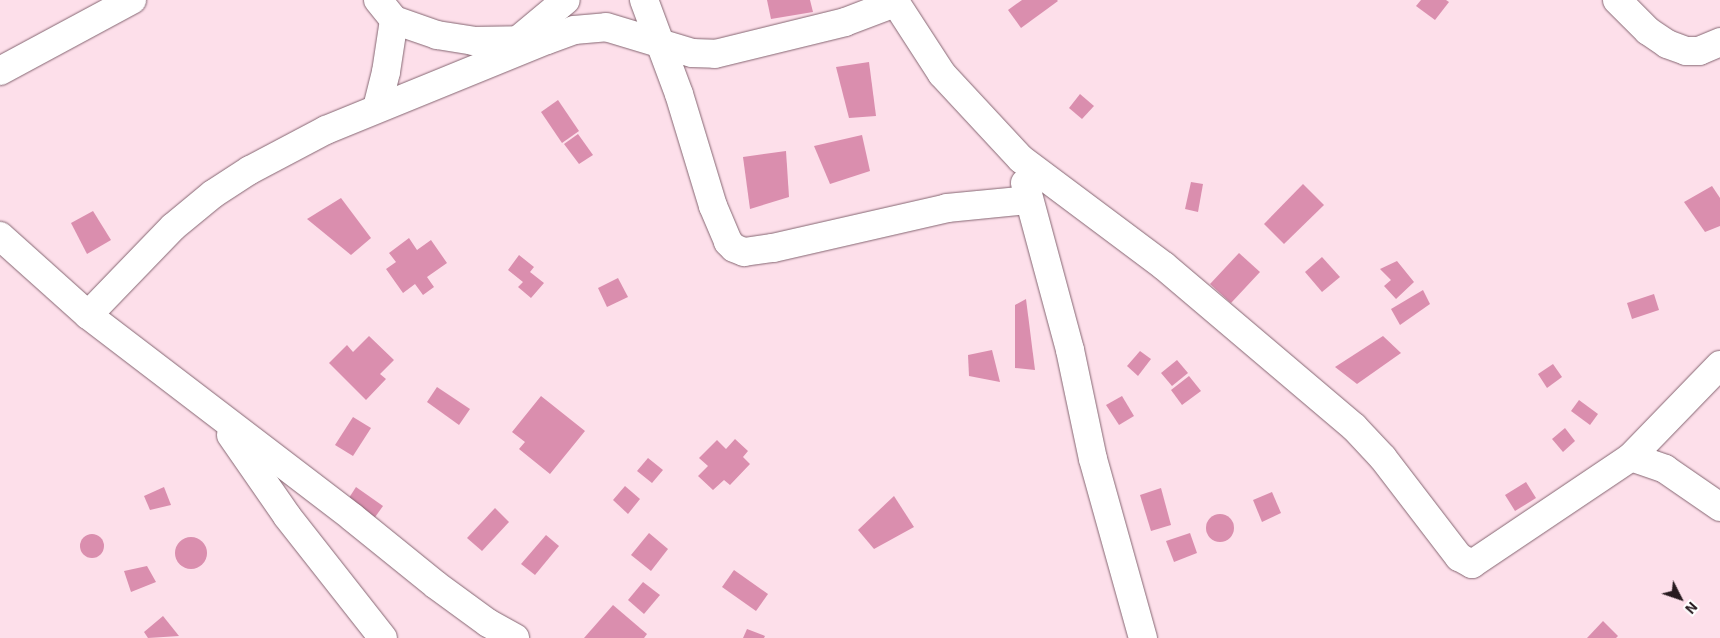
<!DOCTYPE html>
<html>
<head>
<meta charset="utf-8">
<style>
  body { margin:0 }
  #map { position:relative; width:1720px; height:638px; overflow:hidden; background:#fddfea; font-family:"Exo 2",sans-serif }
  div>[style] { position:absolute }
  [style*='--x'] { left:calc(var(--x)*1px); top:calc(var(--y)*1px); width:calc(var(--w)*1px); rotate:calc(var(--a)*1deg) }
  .building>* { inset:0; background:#da8eae }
  .round { border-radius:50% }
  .roads { filter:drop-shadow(0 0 1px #856672) drop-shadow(0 0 1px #856672) }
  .minor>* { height:28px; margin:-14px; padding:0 14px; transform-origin:14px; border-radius:14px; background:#fff }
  span { translate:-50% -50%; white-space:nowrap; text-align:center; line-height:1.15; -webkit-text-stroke:4px #fff; paint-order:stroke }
  .north { position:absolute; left:1655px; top:573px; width:50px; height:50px; -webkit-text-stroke:4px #fff; paint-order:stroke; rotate:131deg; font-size:14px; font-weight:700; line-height:20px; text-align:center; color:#271a1f }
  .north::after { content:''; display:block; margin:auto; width:18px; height:22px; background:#271a1f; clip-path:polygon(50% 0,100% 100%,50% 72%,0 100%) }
</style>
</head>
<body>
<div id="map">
  <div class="building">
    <div style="clip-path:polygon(767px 0,810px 0,813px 12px,771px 19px)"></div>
    <div style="clip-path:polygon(1022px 0,1057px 0,1058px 1px,1021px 28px,1008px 10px)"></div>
    <div style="clip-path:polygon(1421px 0,1446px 0,1449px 2px,1435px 20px,1416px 6px)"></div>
    <div style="clip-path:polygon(869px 62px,876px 116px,849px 118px,836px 67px)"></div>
    <div style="clip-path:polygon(1080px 94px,1094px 106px,1082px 119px,1069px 108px)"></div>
    <div style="clip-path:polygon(558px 100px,579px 131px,562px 143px,541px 112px)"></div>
    <div style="clip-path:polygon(578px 134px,593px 155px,579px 164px,564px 144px)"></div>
    <div style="clip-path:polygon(862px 135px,870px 171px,830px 184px,814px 146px)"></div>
    <div style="clip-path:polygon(786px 151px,789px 197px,750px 209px,743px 157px)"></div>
    <div style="clip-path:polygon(1191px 182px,1203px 184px,1198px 212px,1185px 209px)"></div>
    <div style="clip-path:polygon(1303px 184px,1324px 205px,1284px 244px,1264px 224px)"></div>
    <div style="clip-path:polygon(1712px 186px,1720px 198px,1720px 226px,1705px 232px,1684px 202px)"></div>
    <div style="clip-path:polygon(341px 198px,371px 238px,351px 255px,307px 219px)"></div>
    <div style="clip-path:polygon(93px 211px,111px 240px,87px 254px,71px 223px)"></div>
    <div style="clip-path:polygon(409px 238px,417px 250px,431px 240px,447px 263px,427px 277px,434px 287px,423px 295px,415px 284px,403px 293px,386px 269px,396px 262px,389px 253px)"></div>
    <div style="clip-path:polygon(1239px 253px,1260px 272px,1231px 303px,1210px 284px)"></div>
    <div style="clip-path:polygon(519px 255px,534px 267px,530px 272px,544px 283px,531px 298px,518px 287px,523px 282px,508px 270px)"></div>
    <div style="clip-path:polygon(1322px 257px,1340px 277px,1322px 292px,1305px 272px)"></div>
    <div style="clip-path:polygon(1397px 261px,1414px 282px,1396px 299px,1384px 286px,1391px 280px,1380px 269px)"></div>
    <div style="clip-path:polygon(618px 278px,628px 297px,607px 307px,598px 288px)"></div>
    <div style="clip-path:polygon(1423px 290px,1430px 304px,1400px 325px,1391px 309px)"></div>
    <div style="clip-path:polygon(1654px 294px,1659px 310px,1632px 319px,1627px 303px)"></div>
    <div style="clip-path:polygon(1026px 299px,1035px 370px,1015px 368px,1015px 305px)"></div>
    <div style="clip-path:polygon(369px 336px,394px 360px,380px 374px,386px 379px,366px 400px,329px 363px,347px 345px,353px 352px)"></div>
    <div style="clip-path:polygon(1383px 336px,1401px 353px,1357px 384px,1335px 367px)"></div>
    <div style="clip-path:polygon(992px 350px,1000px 382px,969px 376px,968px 355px)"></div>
    <div style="clip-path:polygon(1140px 351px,1151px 359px,1138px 376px,1127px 366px)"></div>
    <div style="clip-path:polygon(1177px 360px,1188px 373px,1172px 386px,1161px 373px)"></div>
    <div style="clip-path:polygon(1553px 364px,1562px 377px,1547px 388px,1538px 374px)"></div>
    <div style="clip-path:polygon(1189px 376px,1201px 391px,1182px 405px,1171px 390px)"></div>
    <div style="clip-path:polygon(437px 387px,470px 409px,459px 425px,427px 402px)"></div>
    <div style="clip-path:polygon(541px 396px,585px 431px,550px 474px,519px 449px,525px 442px,512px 432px)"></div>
    <div style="clip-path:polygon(1122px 396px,1134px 416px,1119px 425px,1106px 405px)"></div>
    <div style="clip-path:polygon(1579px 400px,1598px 414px,1590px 425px,1571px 411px)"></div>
    <div style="clip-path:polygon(353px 417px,371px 428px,353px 456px,335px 445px)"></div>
    <div style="clip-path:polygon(1565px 428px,1575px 441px,1563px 452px,1552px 439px)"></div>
    <div style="clip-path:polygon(735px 439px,748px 451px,743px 457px,750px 464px,730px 485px,724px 480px,713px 490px,698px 476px,708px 466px,699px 458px,717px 440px,726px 449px)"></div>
    <div style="clip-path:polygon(648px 458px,663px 470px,652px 483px,637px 471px)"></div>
    <div style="clip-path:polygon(1526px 482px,1536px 498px,1515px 511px,1505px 495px)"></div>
    <div style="clip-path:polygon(625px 486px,640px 499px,628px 514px,613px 500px)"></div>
    <div style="clip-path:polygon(164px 487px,171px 505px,150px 510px,144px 496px)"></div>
    <div style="clip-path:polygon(356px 487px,383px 506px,373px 520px,347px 501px)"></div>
    <div style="clip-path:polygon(1161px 488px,1171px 525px,1151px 531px,1140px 495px)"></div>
    <div style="clip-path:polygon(1272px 492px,1281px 513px,1262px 522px,1253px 500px)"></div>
    <div style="clip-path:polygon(894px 496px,914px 527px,874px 549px,858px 530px)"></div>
    <div style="clip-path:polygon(495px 508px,509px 522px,482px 551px,467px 538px)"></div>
    <div class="round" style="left:1206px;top:514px;width:28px;height:28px"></div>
    <div style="clip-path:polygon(649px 533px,668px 549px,651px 571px,631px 555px)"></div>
    <div style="clip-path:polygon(1190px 533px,1197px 553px,1174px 562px,1166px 541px)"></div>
    <div class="round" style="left:80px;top:534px;width:24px;height:24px"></div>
    <div style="clip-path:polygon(546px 535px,559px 546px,535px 575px,521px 564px)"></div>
    <div class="round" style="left:175px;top:537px;width:32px;height:32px"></div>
    <div style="clip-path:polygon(147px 566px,156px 582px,131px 592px,124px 571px)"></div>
    <div style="clip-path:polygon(734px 570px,768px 594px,756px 611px,722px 587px)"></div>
    <div style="clip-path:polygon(643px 582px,660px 595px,644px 614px,628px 600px)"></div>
    <div style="clip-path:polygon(613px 605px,647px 634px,644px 638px,584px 638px)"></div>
    <div style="clip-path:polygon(163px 616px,179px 636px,148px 638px,144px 632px)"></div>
    <div style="clip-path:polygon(1603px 621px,1618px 636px,1616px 638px,1587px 638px)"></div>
    <div style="clip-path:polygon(747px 629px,765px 636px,764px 638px,743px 638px)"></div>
  </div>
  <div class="roads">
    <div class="minor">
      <div style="--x:378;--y:0;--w:26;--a:51"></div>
      <div style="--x:394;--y:20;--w:46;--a:19.2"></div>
      <div style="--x:437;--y:35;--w:36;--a:9"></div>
      <div style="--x:473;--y:41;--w:62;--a:-0.9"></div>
      <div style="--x:644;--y:0;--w:100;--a:69.6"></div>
      <div style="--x:679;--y:94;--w:117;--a:73.1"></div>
      <div style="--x:713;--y:206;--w:39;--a:67"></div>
      <div style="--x:728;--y:242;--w:8;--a:45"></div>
      <div style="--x:734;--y:248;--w:11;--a:22"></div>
      <div style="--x:744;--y:252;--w:29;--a:-8"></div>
      <div style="--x:773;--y:248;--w:179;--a:-12.9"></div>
      <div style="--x:947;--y:208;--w:81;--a:-5.6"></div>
      <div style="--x:894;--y:0;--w:88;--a:57"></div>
      <div style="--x:942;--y:74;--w:116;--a:47.1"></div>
      <div style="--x:1021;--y:159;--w:179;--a:36.8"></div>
      <div style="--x:1164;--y:266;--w:249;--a:40.3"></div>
      <div style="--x:1354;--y:427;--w:42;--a:46.9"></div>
      <div style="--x:1383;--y:458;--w:125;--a:52.5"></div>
      <div style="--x:1459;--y:557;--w:15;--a:28"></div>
      <div style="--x:1472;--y:564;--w:192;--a:-33.9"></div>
      <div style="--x:1631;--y:457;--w:128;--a:-45.9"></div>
      <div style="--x:1617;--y:0;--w:44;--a:45"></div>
      <div style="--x:1648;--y:31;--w:23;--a:34"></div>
      <div style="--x:1667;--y:44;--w:20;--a:20"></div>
      <div style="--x:1686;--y:51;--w:13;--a:0"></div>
      <div style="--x:1699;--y:51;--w:23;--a:-23"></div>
      <div style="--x:518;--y:40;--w:62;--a:-39.8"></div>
      <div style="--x:0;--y:71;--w:150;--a:-28.3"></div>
      <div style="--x:377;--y:108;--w:37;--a:-76"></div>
      <div style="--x:386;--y:72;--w:53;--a:-81.3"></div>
      <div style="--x:1025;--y:183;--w:173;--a:74.9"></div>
      <div style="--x:1070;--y:350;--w:111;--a:78.1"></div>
      <div style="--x:1093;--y:459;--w:186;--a:74.4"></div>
      <div style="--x:0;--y:236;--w:118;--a:41.9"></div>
      <div style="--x:88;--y:315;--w:332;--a:37.4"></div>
      <div style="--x:352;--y:517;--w:108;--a:39"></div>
      <div style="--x:436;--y:585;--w:64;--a:36.2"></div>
      <div style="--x:488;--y:623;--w:31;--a:29"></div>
      <div style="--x:88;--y:315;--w:122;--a:-46"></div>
      <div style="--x:173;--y:227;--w:52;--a:-39.5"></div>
      <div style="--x:213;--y:194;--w:44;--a:-33"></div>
      <div style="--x:250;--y:170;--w:86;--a:-27.8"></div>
      <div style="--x:326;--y:130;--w:239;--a:-22.2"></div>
      <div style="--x:547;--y:40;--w:29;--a:-20"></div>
      <div style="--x:574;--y:30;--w:32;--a:-5"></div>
      <div style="--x:606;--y:27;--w:90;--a:16.8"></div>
      <div style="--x:692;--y:53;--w:23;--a:2"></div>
      <div style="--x:715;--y:54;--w:134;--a:-13.8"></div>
      <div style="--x:845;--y:22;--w:53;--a:-20.8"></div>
      <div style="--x:231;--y:435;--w:98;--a:55.3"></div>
      <div style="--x:287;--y:516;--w:155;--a:51.8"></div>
      <div style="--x:1631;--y:457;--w:36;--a:19"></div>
      <div style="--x:1665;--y:469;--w:67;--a:34.6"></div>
    </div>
  </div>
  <div class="north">N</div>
</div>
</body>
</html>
